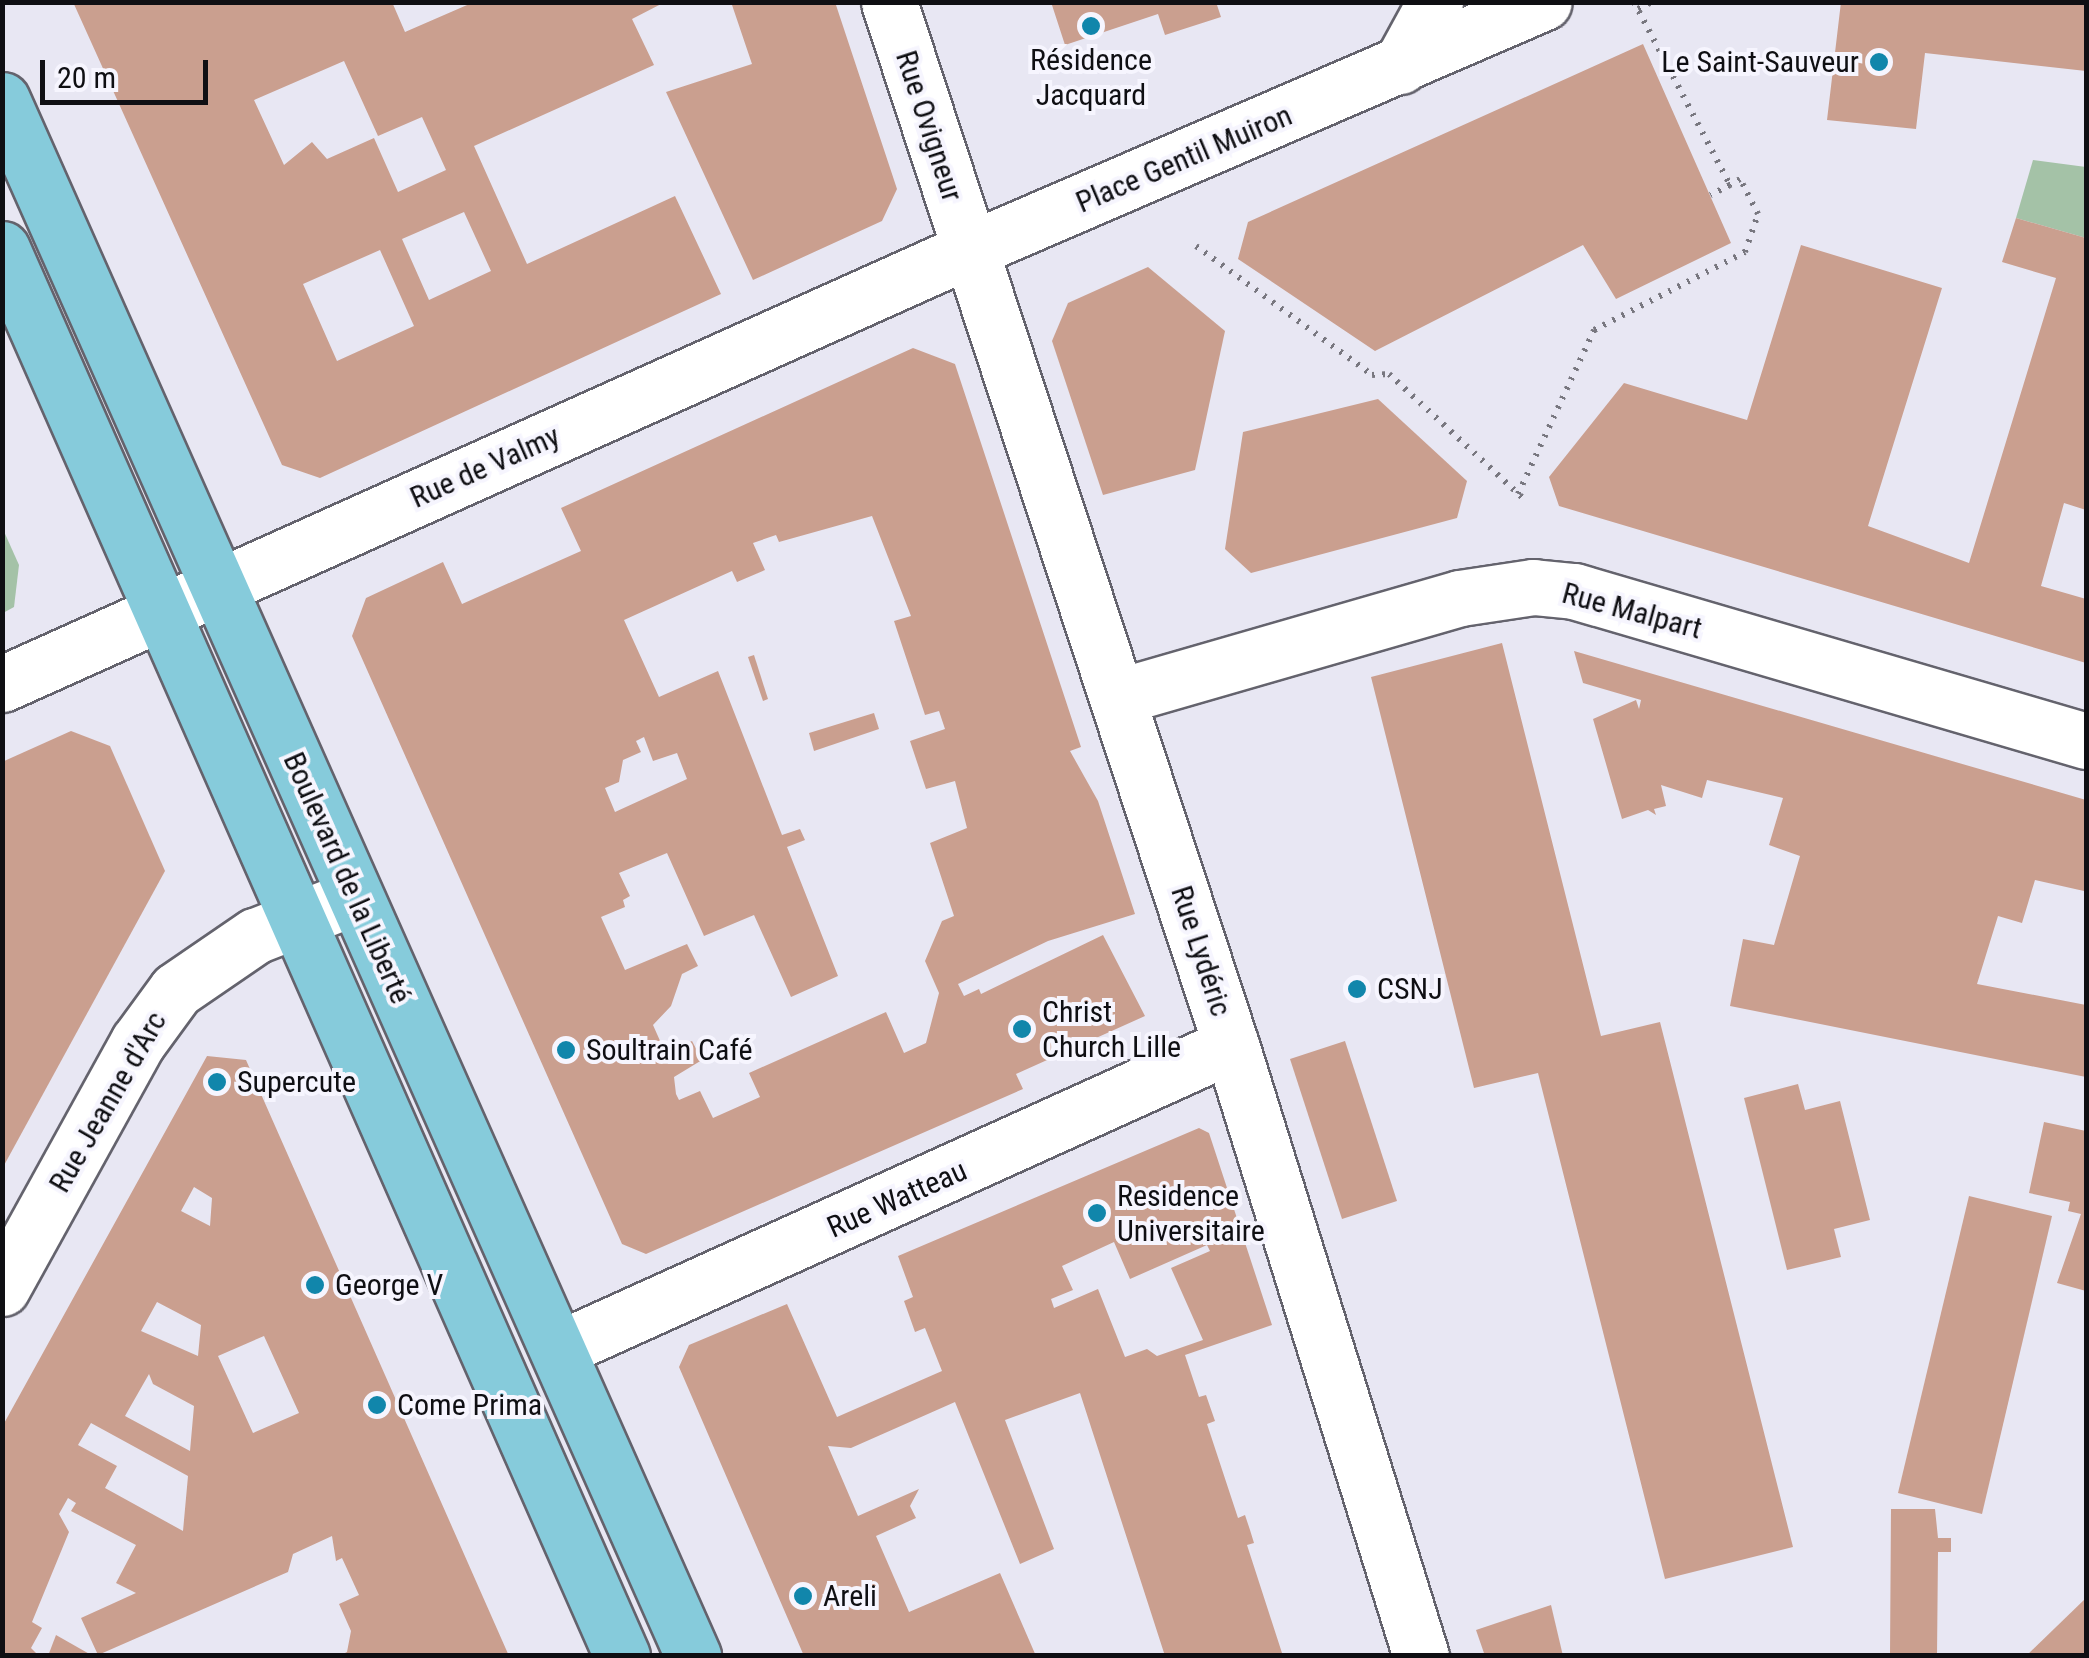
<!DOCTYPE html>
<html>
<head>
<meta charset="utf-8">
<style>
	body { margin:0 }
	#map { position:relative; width:2089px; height:1658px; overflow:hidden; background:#e8e7f3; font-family:"Roboto Condensed",sans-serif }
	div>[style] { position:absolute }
	.green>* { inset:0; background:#a4c2a7 }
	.building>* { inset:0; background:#ca9f8f }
	.path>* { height:6px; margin-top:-3px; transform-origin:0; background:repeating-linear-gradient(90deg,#78777f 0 2.5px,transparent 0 10.5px) }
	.roads { filter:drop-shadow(2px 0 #64636d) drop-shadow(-2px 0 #64636d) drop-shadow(0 2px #64636d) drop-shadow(0 -2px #64636d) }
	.minor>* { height:55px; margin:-27.5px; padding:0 27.5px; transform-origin:27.5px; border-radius:27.5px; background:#fff }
	.major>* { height:55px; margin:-27.5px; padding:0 27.5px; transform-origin:27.5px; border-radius:27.5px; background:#86cbdb }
	.dots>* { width:28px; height:28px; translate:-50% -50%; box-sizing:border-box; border:5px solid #f6f5fe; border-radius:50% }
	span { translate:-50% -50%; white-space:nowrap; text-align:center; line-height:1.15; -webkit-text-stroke:8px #f6f5fe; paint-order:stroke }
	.poi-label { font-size:30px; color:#0f0f13 }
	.right { translate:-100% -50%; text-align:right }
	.left { translate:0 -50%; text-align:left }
	.street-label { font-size:30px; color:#0f0f13 }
	.frame { position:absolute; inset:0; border:5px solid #0f0f13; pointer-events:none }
	.scale { position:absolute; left:40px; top:60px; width:168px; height:45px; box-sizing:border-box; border:5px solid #0f0f13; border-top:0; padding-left:12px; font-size:30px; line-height:35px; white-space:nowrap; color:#0f0f13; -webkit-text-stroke:8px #f6f5fe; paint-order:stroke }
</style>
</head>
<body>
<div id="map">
	<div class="green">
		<i style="clip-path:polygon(2033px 160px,2086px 167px,2086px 238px,2016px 218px)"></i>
		<i style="clip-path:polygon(2px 527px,19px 565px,14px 607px,3px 613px)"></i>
	</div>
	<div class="building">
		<i style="clip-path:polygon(evenodd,73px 2px,392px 2px,405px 32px,474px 2px,665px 2px,632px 19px,654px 65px,474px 146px,527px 264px,675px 196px,721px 294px,320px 478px,282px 465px,73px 2px,344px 61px,378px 136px,422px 117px,446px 170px,398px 192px,374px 138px,327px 159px,312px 142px,284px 165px,254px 100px,344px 61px,73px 2px,464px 212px,491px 271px,429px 300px,402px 239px,464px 212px,73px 2px,380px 250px,414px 326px,337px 361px,303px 284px,380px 250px)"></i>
		<i style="clip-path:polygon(731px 2px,835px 2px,897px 189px,882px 221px,753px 280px,666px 92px,752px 64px)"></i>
		<i style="clip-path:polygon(1051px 2px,1216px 2px,1221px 17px,1165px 35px,1158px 14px,1065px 45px)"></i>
		<i style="clip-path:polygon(1841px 2px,2086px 2px,2086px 71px,1925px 53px,1916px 129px,1827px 120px)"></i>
		<i style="clip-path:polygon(1643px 44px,1731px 243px,1616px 299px,1583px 245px,1375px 351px,1238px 259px,1248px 222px)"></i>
		<i style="clip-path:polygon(2016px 218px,2086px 238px,2086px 510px,2064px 503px,2041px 586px,2086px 599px,2086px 663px,1559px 506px,1549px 477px,1624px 383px,1747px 420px,1801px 245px,1942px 288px,1868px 526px,1969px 563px,2056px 278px,2002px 262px)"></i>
		<i style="clip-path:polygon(1148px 267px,1225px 331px,1195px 470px,1103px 495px,1052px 341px,1068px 303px)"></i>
		<i style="clip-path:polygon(evenodd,913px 348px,955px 364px,1081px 747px,1070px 751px,1098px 801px,1135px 914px,1048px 941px,958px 984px,964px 996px,979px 989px,981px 994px,1103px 935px,1145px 1016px,1016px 1074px,1023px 1089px,646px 1254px,622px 1244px,352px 636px,366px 598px,443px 562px,462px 604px,581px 551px,561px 508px,913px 348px,872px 516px,911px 616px,894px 621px,925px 715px,939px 711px,945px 729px,910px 741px,926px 789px,955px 781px,967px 828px,930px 843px,954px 916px,942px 921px,925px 961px,939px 993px,926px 1043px,904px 1053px,886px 1012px,749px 1073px,760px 1097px,713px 1118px,700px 1091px,679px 1100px,676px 1094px,674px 1077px,702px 1060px,692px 1041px,665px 1052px,653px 1025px,671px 1006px,682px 974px,698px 966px,687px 944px,625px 970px,601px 917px,625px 907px,623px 900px,630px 896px,619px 873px,667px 853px,704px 936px,754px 915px,791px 997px,838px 976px,787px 847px,805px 840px,800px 829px,782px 835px,718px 671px,659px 697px,624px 620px,732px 571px,737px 582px,765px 570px,753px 543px,776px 535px,779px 542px,872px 516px,913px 348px,644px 737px,653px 761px,677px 753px,687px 779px,615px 812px,605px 788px,619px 782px,623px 760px,641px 752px,636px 741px,644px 737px)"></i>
		<i style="clip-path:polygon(1378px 399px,1467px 481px,1457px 518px,1251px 573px,1225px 549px,1243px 432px)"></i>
		<i style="clip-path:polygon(1502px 643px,1601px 1036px,1660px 1022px,1793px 1547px,1665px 1579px,1538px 1073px,1474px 1088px,1371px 677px)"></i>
		<i style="clip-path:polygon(1574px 651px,2086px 800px,2084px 891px,2035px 880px,2022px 923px,1998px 916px,1977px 984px,2086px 1005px,2086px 1077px,1730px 1006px,1743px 939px,1774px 945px,1800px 856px,1769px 845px,1783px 798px,1707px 780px,1702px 798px,1661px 785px,1666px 806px,1654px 809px,1656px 815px,1648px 810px,1622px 819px,1593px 719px,1636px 700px,1639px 709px,1641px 700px,1583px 683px)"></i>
		<i style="clip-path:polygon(754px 655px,768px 699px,763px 701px,748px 657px)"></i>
		<i style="clip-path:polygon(874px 713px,879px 729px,814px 751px,809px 733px)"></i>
		<i style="clip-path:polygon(71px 731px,110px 746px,165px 871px,2px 1169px,2px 762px)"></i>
		<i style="clip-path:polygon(1345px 1041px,1397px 1201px,1342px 1219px,1290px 1059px)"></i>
		<i style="clip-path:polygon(evenodd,207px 1056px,246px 1060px,509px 1656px,339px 1656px,347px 1652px,351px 1631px,339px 1604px,359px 1595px,342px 1558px,336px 1561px,332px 1536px,293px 1554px,288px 1572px,98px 1655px,81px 1618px,136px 1593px,116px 1583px,136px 1545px,71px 1511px,76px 1503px,68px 1498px,59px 1514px,69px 1532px,32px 1622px,42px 1628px,31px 1648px,39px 1656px,2px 1656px,2px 1427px,207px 1056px,194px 1187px,212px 1198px,210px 1226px,181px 1211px,194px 1187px,207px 1056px,157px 1302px,201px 1325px,198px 1356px,141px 1331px,157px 1302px,207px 1056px,264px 1336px,299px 1413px,253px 1433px,218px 1356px,264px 1336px,207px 1056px,149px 1374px,153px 1384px,194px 1406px,190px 1451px,125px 1416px,149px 1374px,207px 1056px,91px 1423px,188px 1476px,183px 1531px,105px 1488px,117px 1466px,78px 1445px,91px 1423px)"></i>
		<i style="clip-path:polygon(1798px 1084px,1805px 1110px,1840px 1101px,1870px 1220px,1834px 1229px,1841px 1257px,1787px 1270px,1744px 1098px)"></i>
		<i style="clip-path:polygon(2044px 1122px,2086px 1131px,2086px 1291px,2057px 1283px,2081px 1214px,2068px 1211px,2070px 1202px,2029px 1193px)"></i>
		<i style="clip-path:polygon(evenodd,1199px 1128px,1209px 1133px,1272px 1325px,1185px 1355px,1199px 1397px,1206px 1395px,1215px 1421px,1207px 1424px,1238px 1518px,1245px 1515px,1250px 1530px,1254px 1543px,1247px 1545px,1282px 1653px,1290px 1656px,1165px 1656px,1080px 1393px,1005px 1420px,1054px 1549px,1020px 1564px,955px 1402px,851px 1448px,828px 1446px,858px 1516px,919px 1489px,910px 1506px,916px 1518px,876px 1536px,909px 1612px,1000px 1573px,1036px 1656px,804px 1656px,679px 1367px,689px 1345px,787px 1304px,837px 1417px,942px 1371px,925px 1328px,915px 1332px,904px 1301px,913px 1297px,898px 1256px,1199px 1128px,1114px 1242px,1130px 1279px,1207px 1245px,1210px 1251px,1171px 1268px,1203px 1340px,1157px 1356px,1147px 1349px,1125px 1357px,1098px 1289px,1054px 1308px,1051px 1299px,1073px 1290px,1062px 1266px,1114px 1242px)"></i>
		<i style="clip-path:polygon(1969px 1196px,2052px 1216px,1982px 1514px,1898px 1493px)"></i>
		<i style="clip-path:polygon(1891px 1509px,1935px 1509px,1938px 1538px,1951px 1538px,1951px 1552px,1938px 1552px,1937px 1656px,1890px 1656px)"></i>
		<i style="clip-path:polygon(2086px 1598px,2086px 1656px,2026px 1656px)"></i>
		<i style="clip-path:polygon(1551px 1605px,1563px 1656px,1485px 1656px,1476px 1630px)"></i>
		<i style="clip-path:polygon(56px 1635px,93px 1656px,48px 1656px)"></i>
	</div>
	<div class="path">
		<i style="left:1634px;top:2px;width:207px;rotate:62.3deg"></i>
		<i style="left:1730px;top:185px;width:22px;rotate:153deg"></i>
		<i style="left:1638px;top:9px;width:16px;rotate:-27deg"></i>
		<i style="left:1196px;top:246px;width:218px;rotate:36.2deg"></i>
		<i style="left:1372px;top:375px;width:17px;rotate:-3deg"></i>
		<i style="left:1389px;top:374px;width:185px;rotate:42.8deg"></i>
		<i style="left:1518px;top:494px;width:181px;rotate:-65.1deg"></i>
		<i style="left:1594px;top:330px;width:170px;rotate:-27.3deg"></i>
		<i style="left:1745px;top:252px;width:40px;rotate:-71.1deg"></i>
		<i style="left:1758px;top:214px;width:39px;rotate:-117deg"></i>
		<i style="left:1740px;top:179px;width:12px;rotate:149deg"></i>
	</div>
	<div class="roads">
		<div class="minor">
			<i style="left:889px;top:2px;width:1098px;rotate:71.85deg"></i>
			<i style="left:1231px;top:1045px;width:640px;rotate:72.73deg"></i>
			<i style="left:1400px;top:66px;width:73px;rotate:-61.3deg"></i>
			<i style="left:2px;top:684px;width:1058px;rotate:-24.17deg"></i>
			<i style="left:967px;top:251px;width:628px;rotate:-23.34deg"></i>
			<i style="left:1117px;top:697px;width:357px;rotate:-16.1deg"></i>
			<i style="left:1460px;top:598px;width:74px;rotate:-8.6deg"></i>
			<i style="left:1533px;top:587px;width:41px;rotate:5.6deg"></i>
			<i style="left:1574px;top:591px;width:534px;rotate:16.33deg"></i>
			<i style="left:2px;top:1288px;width:281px;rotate:-61.1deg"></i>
			<i style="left:138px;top:1042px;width:64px;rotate:-53.8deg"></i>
			<i style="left:176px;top:990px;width:96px;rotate:-34.4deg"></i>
			<i style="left:255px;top:936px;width:107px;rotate:-21.3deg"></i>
			<i style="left:561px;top:1348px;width:735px;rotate:-24.33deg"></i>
		</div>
		<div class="major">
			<i style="left:2px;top:100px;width:1703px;rotate:66.05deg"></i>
			<i style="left:2px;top:249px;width:1538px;rotate:66.22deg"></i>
		</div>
	</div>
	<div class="dots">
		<i style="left:1091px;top:26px;background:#1186ab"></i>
		<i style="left:1879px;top:62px;background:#1186ab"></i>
		<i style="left:1357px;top:989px;background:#1186ab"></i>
		<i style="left:1022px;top:1029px;background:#1186ab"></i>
		<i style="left:566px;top:1050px;background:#1186ab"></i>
		<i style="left:217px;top:1082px;background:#1186ab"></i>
		<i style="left:1097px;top:1213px;background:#1186ab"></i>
		<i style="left:315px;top:1285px;background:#1186ab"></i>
		<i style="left:377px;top:1405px;background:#1186ab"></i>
		<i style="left:803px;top:1596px;background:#1186ab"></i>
	</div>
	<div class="poi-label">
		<span style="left:1091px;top:77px">Résidence<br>Jacquard</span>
		<span class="right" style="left:1859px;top:62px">Le Saint-Sauveur</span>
		<span class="left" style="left:1377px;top:989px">CSNJ</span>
		<span class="left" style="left:1042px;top:1029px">Christ<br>Church Lille</span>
		<span class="left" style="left:586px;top:1050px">Soultrain Café</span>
		<span class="left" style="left:237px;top:1082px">Supercute</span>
		<span class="left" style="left:1117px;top:1213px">Residence<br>Universitaire</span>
		<span class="left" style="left:335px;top:1285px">George V</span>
		<span class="left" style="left:397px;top:1405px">Come Prima</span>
		<span class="left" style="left:823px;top:1596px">Areli</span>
	</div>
	<div class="street-label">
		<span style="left:929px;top:126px;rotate:72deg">Rue Ovigneur</span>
		<span style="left:1184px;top:159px;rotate:-23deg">Place Gentil Muiron</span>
		<span style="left:485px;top:467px;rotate:-24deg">Rue de Valmy</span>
		<span style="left:1632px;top:611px;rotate:15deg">Rue Malpart</span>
		<span style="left:347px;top:878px;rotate:66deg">Boulevard de la Liberté</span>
		<span style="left:1201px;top:951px;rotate:72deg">Rue Lydéric</span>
		<span style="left:108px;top:1102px;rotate:-60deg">Rue Jeanne d'Arc</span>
		<span style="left:897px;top:1199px;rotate:-24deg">Rue Watteau</span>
	</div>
	<div class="frame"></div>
	<div class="scale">20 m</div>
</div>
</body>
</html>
